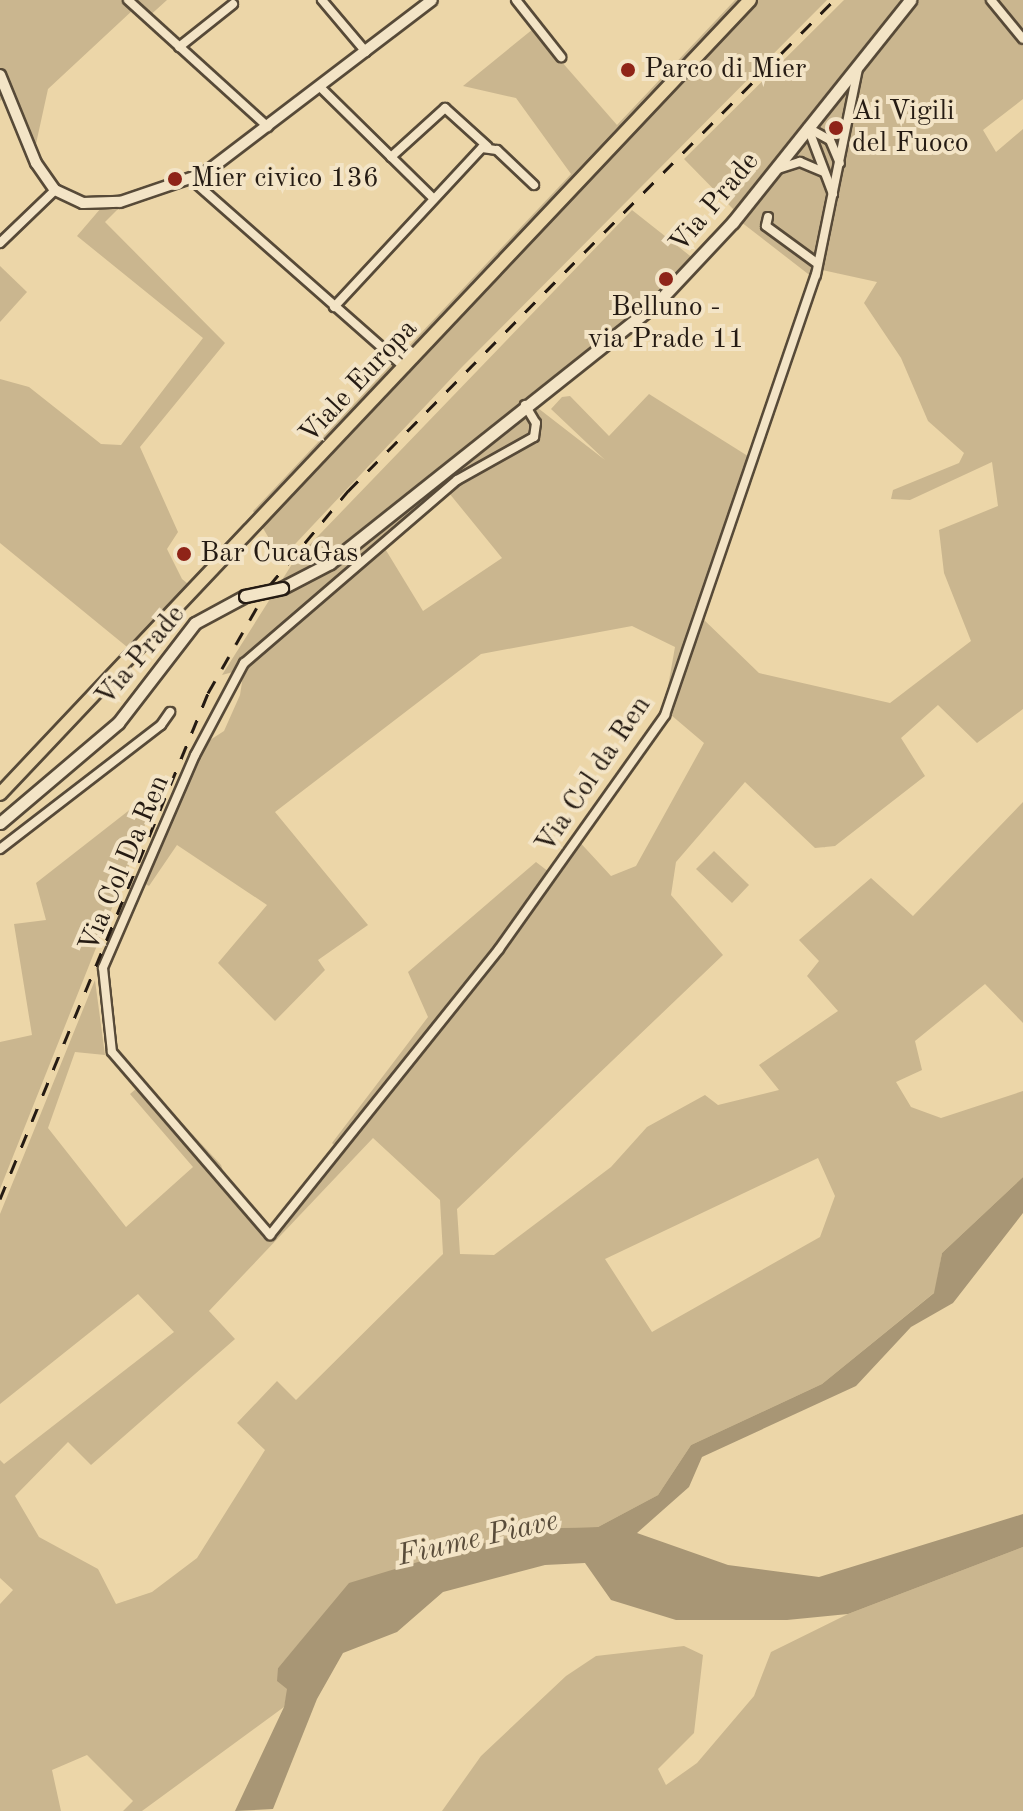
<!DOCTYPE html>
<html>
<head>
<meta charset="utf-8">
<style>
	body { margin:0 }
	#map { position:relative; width:1023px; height:1811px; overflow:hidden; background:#ecd6a8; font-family:"Old Standard TT",serif }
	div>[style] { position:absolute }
	.green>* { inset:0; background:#cab68f }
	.water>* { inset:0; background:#a89675 }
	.roads { filter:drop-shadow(2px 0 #574a38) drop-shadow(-2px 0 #574a38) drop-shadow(0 2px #574a38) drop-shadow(0 -2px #574a38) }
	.minor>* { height:8px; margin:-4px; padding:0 4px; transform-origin:4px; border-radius:4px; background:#f3e4c6 }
	.tertiary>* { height:10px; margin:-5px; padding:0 5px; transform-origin:5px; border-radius:5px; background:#f3e4c6 }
	.secondary>* { height:11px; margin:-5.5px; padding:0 5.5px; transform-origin:5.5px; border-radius:5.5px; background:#f3e4c6 }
	.primary>* { height:12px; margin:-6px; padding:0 6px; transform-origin:6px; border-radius:6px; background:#ecd6a8 }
	.rail>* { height:3px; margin-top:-1.5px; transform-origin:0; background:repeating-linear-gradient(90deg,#251b13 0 14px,transparent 0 28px) }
	.bridges { filter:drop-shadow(2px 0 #251b13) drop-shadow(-2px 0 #251b13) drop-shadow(0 2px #251b13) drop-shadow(0 -2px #251b13) }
	.secondary-bridge>* { height:11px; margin:-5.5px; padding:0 5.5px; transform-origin:5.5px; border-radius:5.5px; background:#f3e4c6 }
	.dots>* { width:22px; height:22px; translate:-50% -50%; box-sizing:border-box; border:4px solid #f3e4c6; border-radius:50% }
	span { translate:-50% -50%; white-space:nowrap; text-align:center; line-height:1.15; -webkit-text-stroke:8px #f3e4c6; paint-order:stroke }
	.poi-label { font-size:28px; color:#251b13 }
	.left { translate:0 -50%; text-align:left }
	.street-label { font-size:28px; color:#251b13 }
	.water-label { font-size:30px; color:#594c3a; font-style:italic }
</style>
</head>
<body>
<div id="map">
	<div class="green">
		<i style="clip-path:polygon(0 0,167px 0,146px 19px,134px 9px,48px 89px,34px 153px,13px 91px,0 101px)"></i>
		<i style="clip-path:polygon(735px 0,827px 0,462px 367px,281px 559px,253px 511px,571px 174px,516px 98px,463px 86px,533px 29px,617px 125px)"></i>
		<i style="clip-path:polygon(evenodd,844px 0,1023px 0,1023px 99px,983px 130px,996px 152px,1023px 129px,1023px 709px,977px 743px,938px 705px,901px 738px,925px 776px,835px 846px,815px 848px,745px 782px,676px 862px,671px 895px,723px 955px,457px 1209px,460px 1254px,494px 1255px,611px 1167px,647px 1127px,705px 1095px,718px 1105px,779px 1090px,759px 1065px,838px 1011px,807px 976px,819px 961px,799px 940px,871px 878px,913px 916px,1023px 802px,1023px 1023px,985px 984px,915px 1041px,922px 1070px,896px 1082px,911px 1107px,941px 1118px,1023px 1091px,1023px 1177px,942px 1253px,935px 1292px,822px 1384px,691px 1445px,658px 1495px,598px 1527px,558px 1528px,297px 1646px,278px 1668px,288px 1689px,284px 1707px,142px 1811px,123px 1811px,133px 1801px,87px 1755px,52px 1770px,61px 1811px,0 1811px,0 1604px,13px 1590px,0 1578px,0 1460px,4px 1464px,174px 1332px,138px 1294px,0 1404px,0 1214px,95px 980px,105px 1055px,75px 1052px,48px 1128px,126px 1227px,193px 1167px,130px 1094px,144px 1082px,221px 1165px,234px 1201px,267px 1235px,340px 1151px,332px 1143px,428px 1017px,408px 972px,536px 862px,549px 872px,575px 837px,611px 876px,636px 866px,704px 743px,664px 709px,675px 647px,632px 626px,481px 654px,275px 812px,368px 925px,318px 960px,325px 970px,275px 1021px,218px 963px,267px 905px,177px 845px,149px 886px,136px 879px,190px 753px,224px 731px,240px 695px,244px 669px,222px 675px,294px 561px,632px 210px,694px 259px,642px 308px,525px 398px,605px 460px,551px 409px,562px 397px,570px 396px,609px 436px,649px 394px,751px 458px,702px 618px,759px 673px,890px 703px,971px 641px,944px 573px,939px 530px,998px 506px,992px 462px,910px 500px,891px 499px,893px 490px,959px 463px,964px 453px,928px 421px,901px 358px,864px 303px,877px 282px,813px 268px,812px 277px,732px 215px,734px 210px,684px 159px,844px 0,449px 493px,502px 558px,423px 611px,384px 547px,449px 493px,844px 0,373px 1138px,440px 1200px,443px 1254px,296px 1400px,277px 1381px,237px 1423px,265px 1450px,197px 1558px,152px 1592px,116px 1604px,98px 1569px,39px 1537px,15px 1496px,68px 1442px,91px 1465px,235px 1339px,209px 1311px,373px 1138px,844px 0,818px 1158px,835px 1196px,820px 1237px,652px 1332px,605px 1259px,818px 1158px)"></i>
		<i style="clip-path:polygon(132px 195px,105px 222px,225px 343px,140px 447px,178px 532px,167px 549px,182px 579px,193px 588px,132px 651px,0 543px,0 379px,29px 387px,101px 444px,121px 445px,203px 338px,77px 236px,101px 208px)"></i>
		<i style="clip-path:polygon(0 266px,27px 292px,0 322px)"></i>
		<i style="clip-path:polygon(132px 808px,147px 820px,0 1189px,0 1042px,32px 1035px,14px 924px,46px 920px,36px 883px)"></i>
		<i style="clip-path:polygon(714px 851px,749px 885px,732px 903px,696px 869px)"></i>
		<i style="clip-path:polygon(1023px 1547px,1023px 1811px,442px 1811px,481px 1756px,566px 1676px,596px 1656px,684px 1646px,703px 1655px,694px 1733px,658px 1769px,666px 1785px,697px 1763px,754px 1696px,771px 1652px,848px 1614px)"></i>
	</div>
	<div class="water">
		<i style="clip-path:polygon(1023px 1177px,1023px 1213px,953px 1303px,911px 1327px,856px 1386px,702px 1457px,689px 1487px,637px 1533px,728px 1565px,819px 1577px,1023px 1514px,1023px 1547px,848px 1614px,787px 1620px,676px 1620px,611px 1600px,585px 1563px,545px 1565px,443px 1592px,397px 1632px,343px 1653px,317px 1699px,273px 1809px,235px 1811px,284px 1707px,287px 1689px,277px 1681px,278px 1668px,349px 1583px,474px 1545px,558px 1528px,598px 1527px,658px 1495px,691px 1445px,822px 1384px,934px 1293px,942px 1253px)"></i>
	</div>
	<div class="roads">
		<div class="minor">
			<i style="left:128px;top:0;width:189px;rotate:42.2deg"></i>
			<i style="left:322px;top:0;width:68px;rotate:49.8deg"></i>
			<i style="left:516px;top:0;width:73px;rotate:51.7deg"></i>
			<i style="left:991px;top:0;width:50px;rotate:50.6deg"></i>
			<i style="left:179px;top:47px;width:69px;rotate:-38.5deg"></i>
			<i style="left:320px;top:87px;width:158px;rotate:44.5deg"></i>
			<i style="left:391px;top:157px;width:73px;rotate:-42.2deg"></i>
			<i style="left:445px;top:108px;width:57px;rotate:42.1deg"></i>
			<i style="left:778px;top:169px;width:23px;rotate:-18deg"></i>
			<i style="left:800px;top:162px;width:26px;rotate:23deg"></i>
			<i style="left:192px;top:180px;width:284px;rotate:41.4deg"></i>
			<i style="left:833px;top:194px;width:71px;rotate:-110.7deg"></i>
			<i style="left:808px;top:128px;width:25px;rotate:29deg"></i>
			<i style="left:830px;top:140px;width:25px;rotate:67deg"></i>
			<i style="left:768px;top:217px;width:9px;rotate:103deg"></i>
			<i style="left:766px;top:226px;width:64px;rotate:36.2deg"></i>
			<i style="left:0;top:243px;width:76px;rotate:-43.9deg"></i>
			<i style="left:334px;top:307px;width:217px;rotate:-47.1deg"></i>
			<i style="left:482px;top:148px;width:15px;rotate:8deg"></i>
			<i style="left:497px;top:150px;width:51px;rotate:43.4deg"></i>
			<i style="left:525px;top:405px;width:21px;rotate:59deg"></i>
			<i style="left:536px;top:423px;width:14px;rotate:98deg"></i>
			<i style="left:534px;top:437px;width:88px;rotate:150.8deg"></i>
			<i style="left:457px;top:480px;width:281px;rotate:139.3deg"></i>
			<i style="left:244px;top:663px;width:104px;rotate:118deg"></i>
			<i style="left:195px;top:755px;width:232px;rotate:113.4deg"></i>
			<i style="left:103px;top:968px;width:84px;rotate:83.9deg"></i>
			<i style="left:112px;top:1052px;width:242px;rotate:49.2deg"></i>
			<i style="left:270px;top:1235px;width:366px;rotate:-51.3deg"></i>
			<i style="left:499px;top:949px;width:287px;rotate:-54.6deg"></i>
			<i style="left:665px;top:715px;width:465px;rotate:-71.1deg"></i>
			<i style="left:816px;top:275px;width:210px;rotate:-78.5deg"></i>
			<i style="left:0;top:849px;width:203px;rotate:-37.6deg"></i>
			<i style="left:161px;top:725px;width:16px;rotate:-55deg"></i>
		</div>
		<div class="tertiary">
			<i style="left:0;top:75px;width:95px;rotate:67.8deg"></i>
			<i style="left:36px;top:163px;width:33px;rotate:55deg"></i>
			<i style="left:55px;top:190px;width:31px;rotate:25deg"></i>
			<i style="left:83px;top:203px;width:37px;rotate:-2deg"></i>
			<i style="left:120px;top:202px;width:90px;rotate:-18.8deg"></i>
			<i style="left:205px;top:173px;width:285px;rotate:-37.3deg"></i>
		</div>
		<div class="secondary">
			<i style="left:282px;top:588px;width:54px;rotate:-27.5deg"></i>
			<i style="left:330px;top:563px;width:416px;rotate:-38.5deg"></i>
			<i style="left:656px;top:304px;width:112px;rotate:-46.8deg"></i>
			<i style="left:733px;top:222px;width:284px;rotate:-51.4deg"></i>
			<i style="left:0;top:823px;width:155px;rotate:-40.3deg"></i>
			<i style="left:118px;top:723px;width:126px;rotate:-52.4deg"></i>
			<i style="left:195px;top:623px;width:57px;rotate:-28.4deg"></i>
		</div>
		<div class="primary">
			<i style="left:0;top:794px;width:1092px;rotate:-46.63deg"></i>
		</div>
	</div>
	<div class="rail">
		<i style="left:0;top:1199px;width:547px;rotate:-67.65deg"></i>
		<i style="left:208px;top:693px;width:123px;rotate:-60.3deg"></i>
		<i style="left:269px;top:586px;width:124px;rotate:-50.3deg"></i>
		<i style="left:348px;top:491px;width:691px;rotate:-45.29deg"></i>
	</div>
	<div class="bridges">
		<div class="secondary-bridge">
			<i style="left:245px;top:596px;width:38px;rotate:-12deg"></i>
		</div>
	</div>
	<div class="dots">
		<i style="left:628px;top:70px;background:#8f2418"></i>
		<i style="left:836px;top:128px;background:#8f2418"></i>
		<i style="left:175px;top:179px;background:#8f2418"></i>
		<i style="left:666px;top:279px;background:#8f2418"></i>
		<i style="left:184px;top:554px;background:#8f2418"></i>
	</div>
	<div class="poi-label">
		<span class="left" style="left:644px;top:70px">Parco di Mier</span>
		<span class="left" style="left:852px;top:128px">Ai Vigili<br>del Fuoco</span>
		<span class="left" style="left:191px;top:179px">Mier civico 136</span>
		<span style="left:666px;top:324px">Belluno -<br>via Prade 11</span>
		<span class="left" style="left:200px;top:554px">Bar CucaGas</span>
	</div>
	<div class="street-label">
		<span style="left:715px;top:203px;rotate:-50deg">Via Prade</span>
		<span style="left:359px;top:382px;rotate:-47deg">Viale Europa</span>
		<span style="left:141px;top:656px;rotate:-50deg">Via Prade</span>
		<span style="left:594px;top:775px;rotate:-56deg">Via Col da Ren</span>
		<span style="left:125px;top:864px;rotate:-67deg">Via Col Da Ren</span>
	</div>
	<div class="water-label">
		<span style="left:478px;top:1539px;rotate:-13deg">Fiume Piave</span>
	</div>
</div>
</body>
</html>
